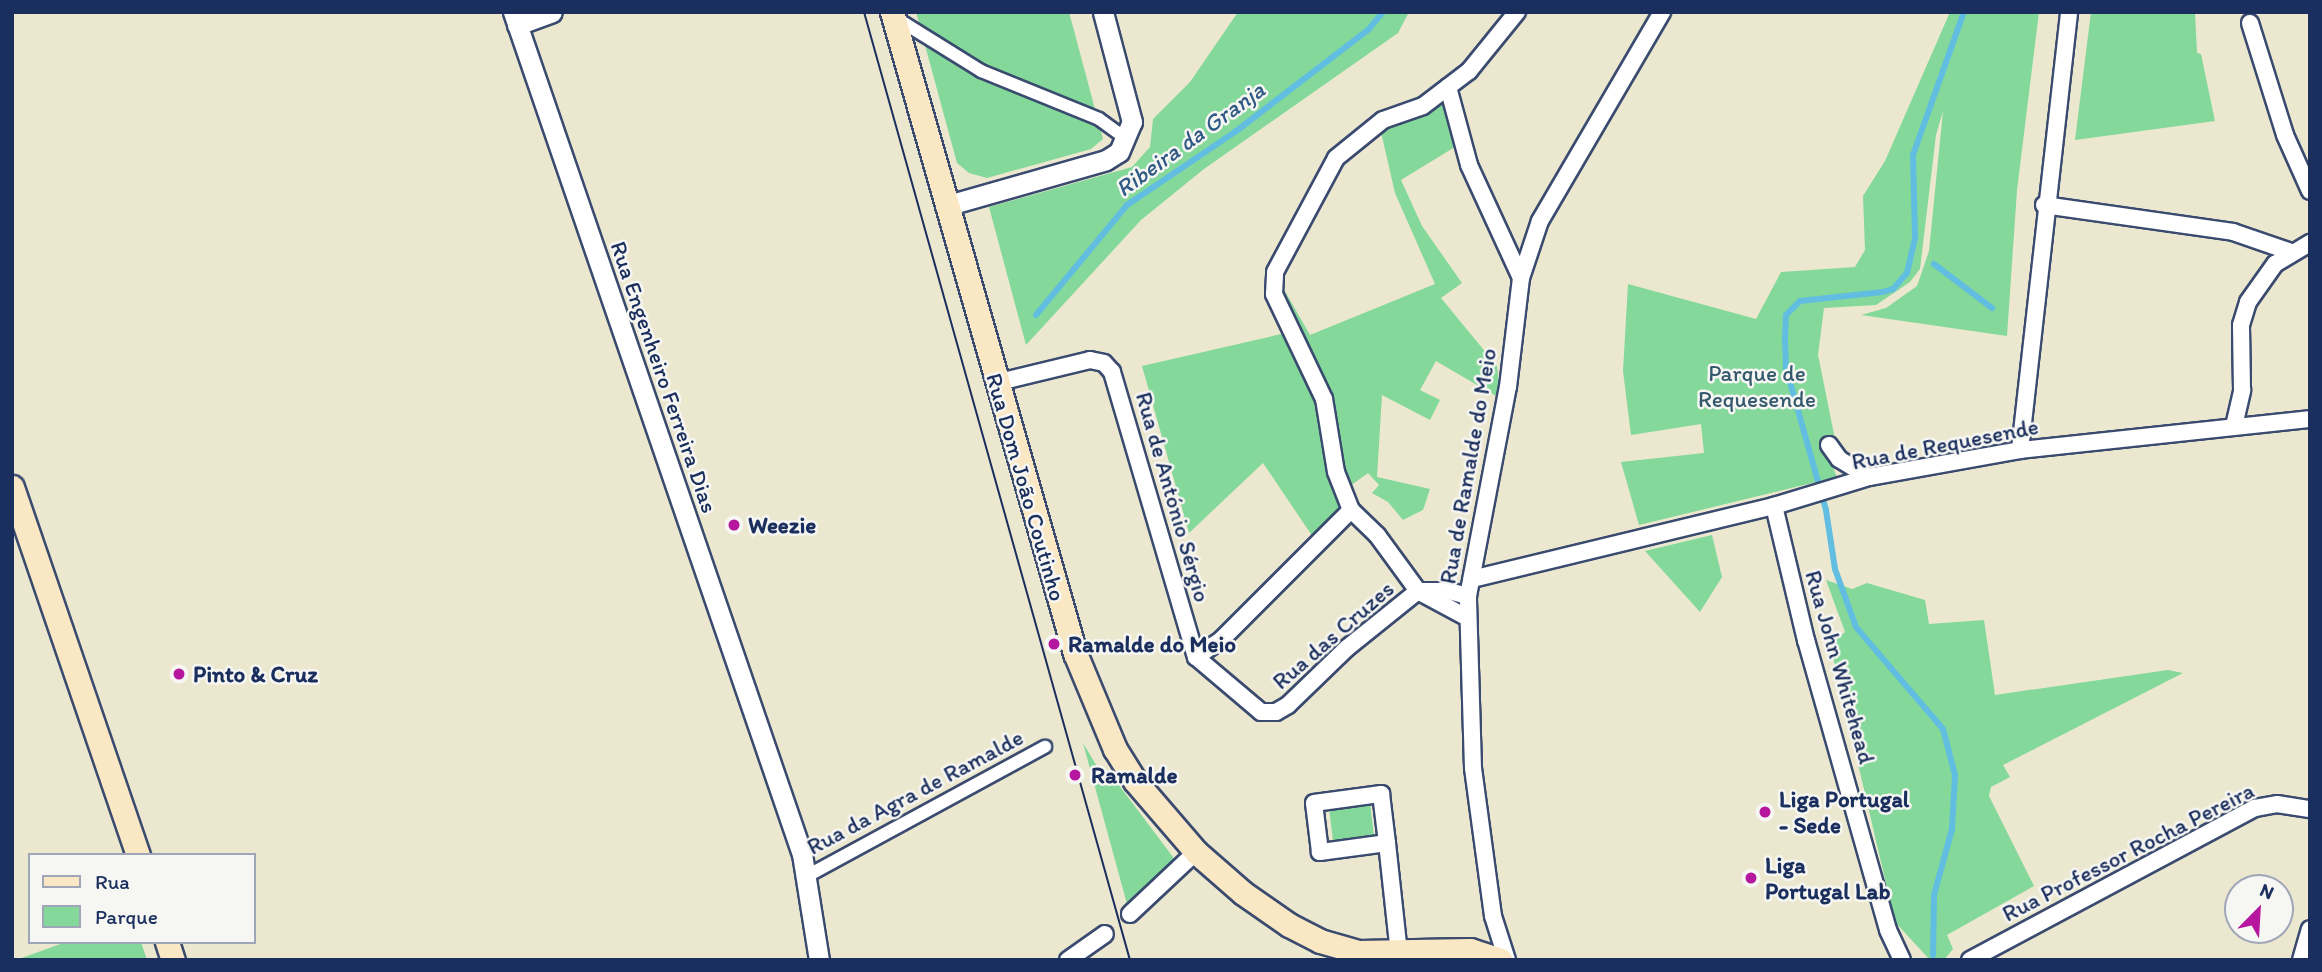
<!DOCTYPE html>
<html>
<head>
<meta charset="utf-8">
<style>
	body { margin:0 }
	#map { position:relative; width:2322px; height:972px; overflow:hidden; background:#ece8d0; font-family:Itim,sans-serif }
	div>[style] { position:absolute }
	.green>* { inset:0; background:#83d89a }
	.stream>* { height:6px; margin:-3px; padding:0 3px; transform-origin:3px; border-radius:3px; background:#62bee0 }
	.roads { filter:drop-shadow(2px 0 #3a4b6f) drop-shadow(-2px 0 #3a4b6f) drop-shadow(0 2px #3a4b6f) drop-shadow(0 -2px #3a4b6f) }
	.pedestrian>* { height:12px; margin:-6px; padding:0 6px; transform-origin:6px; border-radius:6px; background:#fff }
	.minor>* { height:16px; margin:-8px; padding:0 8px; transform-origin:8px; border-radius:8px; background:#fff }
	.tertiary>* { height:19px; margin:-9.5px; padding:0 9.5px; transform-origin:9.5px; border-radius:9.5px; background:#fff }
	.secondary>* { height:23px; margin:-11.5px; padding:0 11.5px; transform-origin:11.5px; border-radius:11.5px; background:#fae7c3 }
	.tram>* { height:2px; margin:-1px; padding:0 1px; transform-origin:1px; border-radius:1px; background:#1b2f5e }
	.dots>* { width:19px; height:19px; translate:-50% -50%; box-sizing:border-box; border:4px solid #f6f6f2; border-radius:50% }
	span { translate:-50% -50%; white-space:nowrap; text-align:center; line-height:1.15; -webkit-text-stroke:5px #f6f6f2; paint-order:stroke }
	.park-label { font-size:23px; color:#35596d }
	.street-label { font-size:23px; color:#1b2f5e }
	.poi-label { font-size:23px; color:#1b2f5e; font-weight:700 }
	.left { translate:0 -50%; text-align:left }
	.water-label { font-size:24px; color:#305a85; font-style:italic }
	.frame { position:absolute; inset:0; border:14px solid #1b2f5e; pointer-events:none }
	.legend { position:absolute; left:28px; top:853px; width:228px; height:91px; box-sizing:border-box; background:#f6f6f2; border:2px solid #9ea6b7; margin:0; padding:9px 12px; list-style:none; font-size:21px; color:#1b2f5e }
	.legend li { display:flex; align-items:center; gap:14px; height:35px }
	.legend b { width:35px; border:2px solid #9ea6b7 }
	.north { position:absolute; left:2224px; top:874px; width:70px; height:70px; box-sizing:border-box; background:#f6f6f2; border:2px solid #9ea6b7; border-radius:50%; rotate:24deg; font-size:19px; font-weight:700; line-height:28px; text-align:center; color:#1b2f5e }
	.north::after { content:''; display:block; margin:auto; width:24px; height:32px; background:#b5179e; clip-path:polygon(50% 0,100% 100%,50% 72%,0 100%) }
</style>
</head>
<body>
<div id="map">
	<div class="green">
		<i style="clip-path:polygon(916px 12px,1069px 12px,1103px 139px,1091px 149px,987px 178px,969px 173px,957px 163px)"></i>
		<i style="clip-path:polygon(1238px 12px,1409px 12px,1398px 33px,1204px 169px,1141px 220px,1026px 345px,989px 207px,1132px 167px,1150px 147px,1153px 119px,1190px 82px)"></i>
		<i style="clip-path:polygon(1950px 12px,2039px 12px,2017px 190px,2007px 336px,1861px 315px,1886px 308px,1917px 286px,1929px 251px,1943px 111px,1936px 135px,1920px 269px,1910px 282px,1876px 305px,1824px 308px,1818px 355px,1834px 434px,1826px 451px,1837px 477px,1639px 525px,1621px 462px,1704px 453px,1701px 424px,1631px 435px,1623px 371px,1628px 284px,1756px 319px,1781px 272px,1855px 267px,1865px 250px,1863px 196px,1885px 161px)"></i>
		<i style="clip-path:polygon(2091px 12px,2195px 12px,2197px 53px,2201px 54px,2215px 121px,2075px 140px)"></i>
		<i style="clip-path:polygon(evenodd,1448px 87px,1463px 142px,1401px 180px,1422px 226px,1462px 283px,1441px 298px,1497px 366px,1501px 399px,1436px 361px,1420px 390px,1440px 400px,1430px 420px,1382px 395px,1377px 477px,1430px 489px,1423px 510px,1403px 520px,1388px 502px,1372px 493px,1379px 485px,1368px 473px,1343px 491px,1351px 510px,1317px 543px,1263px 463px,1189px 533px,1142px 366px,1290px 332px,1322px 399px,1330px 436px,1324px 399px,1274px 294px,1275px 272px,1336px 158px,1383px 120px,1423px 106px,1448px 87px,1381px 132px,1395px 193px,1435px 284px,1310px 335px,1282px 286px,1282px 270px,1343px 160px,1381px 132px)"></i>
		<i style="clip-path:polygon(1712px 535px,1722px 577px,1700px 612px,1645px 551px)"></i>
		<i style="clip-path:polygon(1826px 580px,1852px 589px,1867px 583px,1925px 600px,1929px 624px,1984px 620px,1995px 695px,2168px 670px,2183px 673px,2003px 765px,2010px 777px,1991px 787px,1989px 796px,2034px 886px,1947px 935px,1953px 949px,1944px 960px,1930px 960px,1895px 922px,1830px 644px,1845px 632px)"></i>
		<i style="clip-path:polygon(1083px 743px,1105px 780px,1112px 776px,1176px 861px,1127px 904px)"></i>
		<i style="clip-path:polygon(1370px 802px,1374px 837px,1333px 841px,1329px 807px)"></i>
		<i style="clip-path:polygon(66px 942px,141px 942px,147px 960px,16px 960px)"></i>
	</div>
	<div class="stream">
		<i style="left:1934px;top:264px;width:73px;rotate:37.2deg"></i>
		<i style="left:1036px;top:315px;width:143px;rotate:-50.4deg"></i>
		<i style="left:1127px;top:205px;width:130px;rotate:-34.1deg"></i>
		<i style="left:1235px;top:132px;width:168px;rotate:-37.5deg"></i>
		<i style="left:1368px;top:30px;width:23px;rotate:-50deg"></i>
		<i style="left:1933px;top:955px;width:60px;rotate:-89deg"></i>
		<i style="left:1934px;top:895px;width:68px;rotate:-74.7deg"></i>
		<i style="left:1952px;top:829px;width:54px;rotate:-86.8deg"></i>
		<i style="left:1955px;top:775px;width:48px;rotate:-104.6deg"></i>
		<i style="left:1943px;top:729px;width:134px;rotate:-130.5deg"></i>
		<i style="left:1856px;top:627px;width:62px;rotate:-109.9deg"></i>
		<i style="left:1835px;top:569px;width:60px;rotate:-98.7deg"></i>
		<i style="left:1826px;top:510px;width:148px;rotate:-105.7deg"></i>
		<i style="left:1786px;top:368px;width:28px;rotate:-92deg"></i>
		<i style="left:1785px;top:340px;width:25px;rotate:-88deg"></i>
		<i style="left:1786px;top:315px;width:20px;rotate:-45deg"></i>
		<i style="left:1800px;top:301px;width:83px;rotate:-6.2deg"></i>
		<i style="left:1883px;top:292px;width:10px;rotate:-17deg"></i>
		<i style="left:1893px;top:289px;width:21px;rotate:-49deg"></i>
		<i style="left:1907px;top:273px;width:37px;rotate:-77deg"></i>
		<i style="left:1915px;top:237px;width:82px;rotate:-91.4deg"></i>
		<i style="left:1913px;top:155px;width:152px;rotate:-70.4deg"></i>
	</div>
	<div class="roads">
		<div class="pedestrian">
			<i style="left:896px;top:18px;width:100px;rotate:31.9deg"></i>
			<i style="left:981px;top:71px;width:127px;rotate:22.1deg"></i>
			<i style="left:1099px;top:119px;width:34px;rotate:36deg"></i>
			<i style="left:807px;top:876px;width:271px;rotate:-28.5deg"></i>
		</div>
		<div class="minor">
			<i style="left:2250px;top:23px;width:117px;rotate:72.6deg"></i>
			<i style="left:2285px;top:135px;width:61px;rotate:65.9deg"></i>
			<i style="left:1448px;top:87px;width:81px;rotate:74.9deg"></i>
			<i style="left:1469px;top:165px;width:124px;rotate:65.3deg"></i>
			<i style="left:2044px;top:205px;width:191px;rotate:8.1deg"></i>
			<i style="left:2233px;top:232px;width:61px;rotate:19deg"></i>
			<i style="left:995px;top:383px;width:98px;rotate:-13.6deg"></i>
			<i style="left:1090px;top:360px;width:14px;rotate:12deg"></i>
			<i style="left:1104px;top:363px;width:12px;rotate:48deg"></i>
			<i style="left:1112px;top:372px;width:297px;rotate:73.6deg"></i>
			<i style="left:1196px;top:657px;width:85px;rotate:40.2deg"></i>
			<i style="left:1261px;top:712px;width:15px"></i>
			<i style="left:1276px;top:712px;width:14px;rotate:-30deg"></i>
			<i style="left:1288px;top:705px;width:82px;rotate:-44deg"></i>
			<i style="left:1347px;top:648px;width:91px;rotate:-38.8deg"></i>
			<i style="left:1418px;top:591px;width:31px"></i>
			<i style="left:1449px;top:591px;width:20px;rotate:15deg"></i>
			<i style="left:2234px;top:426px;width:37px;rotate:-77deg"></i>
			<i style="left:2242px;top:390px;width:65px;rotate:-90.9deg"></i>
			<i style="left:2241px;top:325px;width:24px;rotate:-73deg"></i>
			<i style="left:2248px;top:302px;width:47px;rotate:-54.6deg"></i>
			<i style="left:2275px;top:264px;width:41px;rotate:-31deg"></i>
			<i style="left:1829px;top:445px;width:17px;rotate:54deg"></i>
			<i style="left:1839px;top:459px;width:35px;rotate:31deg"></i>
			<i style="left:2020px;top:450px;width:441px;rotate:-83.6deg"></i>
			<i style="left:1774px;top:506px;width:138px;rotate:76.6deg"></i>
			<i style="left:1806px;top:640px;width:301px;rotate:74.2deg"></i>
			<i style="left:1888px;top:930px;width:33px;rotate:65deg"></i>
			<i style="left:1472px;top:579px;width:311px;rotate:-13.6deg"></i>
			<i style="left:1774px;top:506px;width:99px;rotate:-17deg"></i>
			<i style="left:1869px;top:477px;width:153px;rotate:-10.1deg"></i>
			<i style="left:2020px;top:450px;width:292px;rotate:-6.1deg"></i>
			<i style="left:1466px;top:617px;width:55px;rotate:-151.6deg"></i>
			<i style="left:1418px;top:591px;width:69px;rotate:-126.2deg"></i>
			<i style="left:1377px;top:535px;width:36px;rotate:-136deg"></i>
			<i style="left:1351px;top:510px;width:41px;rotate:-111.5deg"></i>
			<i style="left:1336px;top:472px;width:74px;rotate:-99.3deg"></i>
			<i style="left:1324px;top:399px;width:116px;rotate:-115.5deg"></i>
			<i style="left:1274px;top:294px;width:22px;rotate:-87deg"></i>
			<i style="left:1275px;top:272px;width:129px;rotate:-61.8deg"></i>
			<i style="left:1336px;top:158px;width:60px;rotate:-39deg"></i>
			<i style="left:1383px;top:120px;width:42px;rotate:-19.3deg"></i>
			<i style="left:1423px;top:106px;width:58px;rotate:-37.3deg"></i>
			<i style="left:1469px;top:71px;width:76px;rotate:-50.9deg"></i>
			<i style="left:1196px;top:657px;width:30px;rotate:-34deg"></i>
			<i style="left:1221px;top:640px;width:184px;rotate:-45deg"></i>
			<i style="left:1387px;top:843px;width:68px;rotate:172.3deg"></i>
			<i style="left:1320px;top:852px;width:49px;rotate:-97deg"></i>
			<i style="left:1314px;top:803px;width:68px;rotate:-7.7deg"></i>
			<i style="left:1381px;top:794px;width:49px;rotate:83deg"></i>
			<i style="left:1387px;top:843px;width:112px;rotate:83.8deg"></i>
			<i style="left:1130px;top:914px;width:91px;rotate:-43.2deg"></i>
			<i style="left:1068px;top:960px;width:45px;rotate:-35.1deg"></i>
			<i style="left:1507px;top:960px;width:46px;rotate:-107.7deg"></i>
			<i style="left:1493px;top:916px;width:149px;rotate:-97.7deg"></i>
			<i style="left:1473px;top:768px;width:172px;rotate:-91.7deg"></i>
			<i style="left:1468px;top:596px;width:213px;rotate:-79.2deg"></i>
			<i style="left:1508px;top:387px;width:110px;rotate:-83.2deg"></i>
			<i style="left:1521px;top:278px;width:60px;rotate:-71.6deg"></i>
			<i style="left:1540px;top:221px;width:242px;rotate:-59.7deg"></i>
			<i style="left:1970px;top:960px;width:323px;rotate:-28.1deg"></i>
			<i style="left:2255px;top:808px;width:22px;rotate:-10deg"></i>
			<i style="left:2277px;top:804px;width:33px;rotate:9deg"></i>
			<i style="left:2301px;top:960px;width:32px;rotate:-74deg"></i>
		</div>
		<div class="tertiary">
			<i style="left:513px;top:12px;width:890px;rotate:71.06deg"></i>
			<i style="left:802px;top:854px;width:107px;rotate:80.9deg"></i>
			<i style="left:517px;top:25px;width:37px;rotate:-20deg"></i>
			<i style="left:945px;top:206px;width:167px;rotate:-15.9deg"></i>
			<i style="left:1106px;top:160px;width:15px;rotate:-32deg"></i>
			<i style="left:1119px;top:152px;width:33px;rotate:-67deg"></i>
			<i style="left:1132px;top:122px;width:114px;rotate:-104.8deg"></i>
		</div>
		<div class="secondary">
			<i style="left:892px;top:12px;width:667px;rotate:74.07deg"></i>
			<i style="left:1075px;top:653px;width:104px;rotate:67.4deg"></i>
			<i style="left:1115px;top:749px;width:38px;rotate:58deg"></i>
			<i style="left:1135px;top:781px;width:94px;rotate:49.3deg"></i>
			<i style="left:1196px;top:852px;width:62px;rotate:41.1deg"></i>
			<i style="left:1243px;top:893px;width:56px;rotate:34.8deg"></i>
			<i style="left:1289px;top:925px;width:35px;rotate:27deg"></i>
			<i style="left:1320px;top:941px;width:40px;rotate:16deg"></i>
			<i style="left:1358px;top:952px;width:112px;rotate:-1deg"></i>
			<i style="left:1470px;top:950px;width:32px;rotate:18deg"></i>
			<i style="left:12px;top:487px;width:389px;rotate:71.1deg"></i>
			<i style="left:167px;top:942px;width:19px;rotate:72deg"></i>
		</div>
	</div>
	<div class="tram">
		<i style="left:864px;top:12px;width:985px;rotate:74.33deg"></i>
	</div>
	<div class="dots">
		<i style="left:734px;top:525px;background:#b5179e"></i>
		<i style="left:1054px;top:644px;background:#b5179e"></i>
		<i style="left:179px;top:674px;background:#b5179e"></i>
		<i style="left:1075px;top:775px;background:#b5179e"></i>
		<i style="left:1765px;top:812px;background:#b5179e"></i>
		<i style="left:1751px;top:878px;background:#b5179e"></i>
	</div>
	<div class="park-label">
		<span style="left:1757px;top:386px">Parque de<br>Requesende</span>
	</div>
	<div class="street-label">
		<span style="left:664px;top:377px;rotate:71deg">Rua Engenheiro Ferreira Dias</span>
		<span style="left:1945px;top:444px;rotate:-11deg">Rua de Requesende</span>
		<span style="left:1468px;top:466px;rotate:-80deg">Rua de Ramalde do Meio</span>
		<span style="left:1026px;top:487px;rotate:74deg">Rua Dom João Coutinho</span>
		<span style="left:1173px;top:497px;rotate:74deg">Rua de António Sérgio</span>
		<span style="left:1333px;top:635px;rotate:-41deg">Rua das Cruzes</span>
		<span style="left:1840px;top:667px;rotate:74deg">Rua John Whitehead</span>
		<span style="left:915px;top:792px;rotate:-28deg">Rua da Agra de Ramalde</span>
		<span style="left:2128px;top:852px;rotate:-27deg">Rua Professor Rocha Pereira</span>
	</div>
	<div class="poi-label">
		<span class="left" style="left:748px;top:525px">Weezie</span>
		<span class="left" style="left:1068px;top:644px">Ramalde do Meio</span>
		<span class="left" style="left:193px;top:674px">Pinto &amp; Cruz</span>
		<span class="left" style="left:1091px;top:775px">Ramalde</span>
		<span class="left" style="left:1779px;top:812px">Liga Portugal<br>- Sede</span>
		<span class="left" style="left:1765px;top:878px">Liga<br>Portugal Lab</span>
	</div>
	<div class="water-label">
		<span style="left:1190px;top:139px;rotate:-36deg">Ribeira da Granja</span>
	</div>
	<div class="frame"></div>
	<ul class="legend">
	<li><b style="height:9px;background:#fae7c3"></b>Rua</li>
	<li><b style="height:19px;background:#83d89a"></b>Parque</li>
	</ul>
	<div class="north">N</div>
</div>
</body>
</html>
